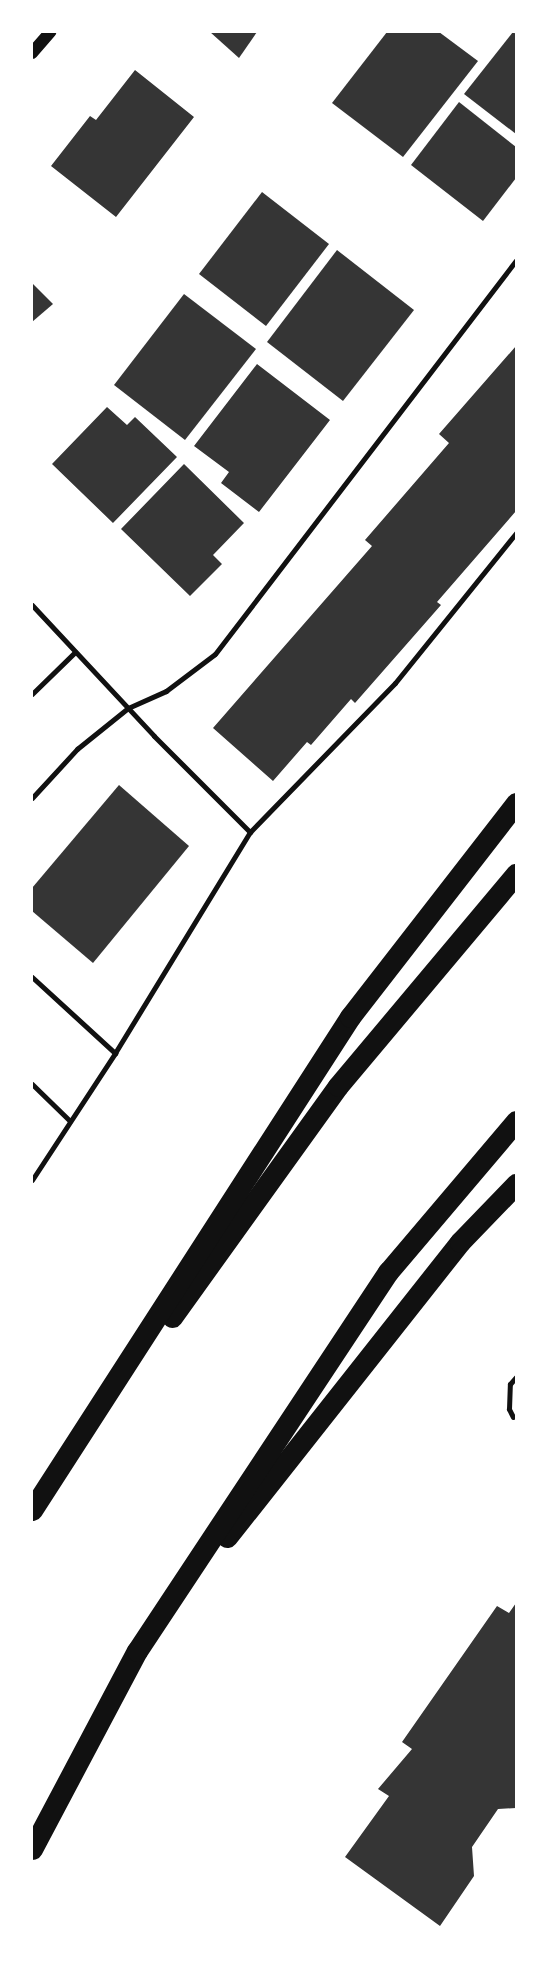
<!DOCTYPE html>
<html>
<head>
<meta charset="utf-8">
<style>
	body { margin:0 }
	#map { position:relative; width:548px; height:1965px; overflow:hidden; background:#fff; font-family:Manrope,sans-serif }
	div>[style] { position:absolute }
	.building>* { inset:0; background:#353535 }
	.service>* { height:5px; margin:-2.5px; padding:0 2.5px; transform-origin:2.5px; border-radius:2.5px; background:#111 }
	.tertiary>* { height:12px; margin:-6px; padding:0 6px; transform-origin:6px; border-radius:6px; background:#111 }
	.motorway>* { height:21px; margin:-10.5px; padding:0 10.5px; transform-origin:10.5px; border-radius:10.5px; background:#111 }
	span { translate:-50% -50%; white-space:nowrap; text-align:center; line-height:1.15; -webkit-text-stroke:6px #fff; paint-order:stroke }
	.frame { position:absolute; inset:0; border:33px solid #fff; pointer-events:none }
</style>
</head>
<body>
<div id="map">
	<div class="building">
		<i style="clip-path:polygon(210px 32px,257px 32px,239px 58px)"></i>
		<i style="clip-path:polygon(387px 32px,439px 32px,478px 61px,403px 157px,332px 103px)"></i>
		<i style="clip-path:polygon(513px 32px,516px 34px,516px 134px,464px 94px)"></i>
		<i style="clip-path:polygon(135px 70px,194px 117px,116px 217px,51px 166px,90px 116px,96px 120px)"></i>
		<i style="clip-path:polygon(459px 102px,516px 147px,516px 178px,483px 221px,411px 165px)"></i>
		<i style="clip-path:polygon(262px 192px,329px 244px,266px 326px,199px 274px)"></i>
		<i style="clip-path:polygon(337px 250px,414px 310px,343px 401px,267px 342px)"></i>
		<i style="clip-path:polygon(32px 283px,53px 304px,32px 322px)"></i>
		<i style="clip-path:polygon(184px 294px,256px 349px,185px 440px,114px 385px)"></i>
		<i style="clip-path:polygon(516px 346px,516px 511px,437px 602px,441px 605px,355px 703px,351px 699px,311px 745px,307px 742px,273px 781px,213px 728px,372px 546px,365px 540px,449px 443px,439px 434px)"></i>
		<i style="clip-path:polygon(257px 364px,330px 420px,259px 512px,221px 483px,229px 472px,194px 446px)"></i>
		<i style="clip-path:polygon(107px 407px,127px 425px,135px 417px,177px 457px,113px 523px,52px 464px)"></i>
		<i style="clip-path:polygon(184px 464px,244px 523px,213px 555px,222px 564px,190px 596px,121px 529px)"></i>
		<i style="clip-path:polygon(119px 785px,189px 846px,93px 963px,32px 911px,32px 888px)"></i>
		<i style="clip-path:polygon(516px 1603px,516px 1808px,498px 1809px,472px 1847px,474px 1876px,440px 1926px,345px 1857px,389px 1796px,378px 1789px,412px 1749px,402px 1742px,497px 1606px,509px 1613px)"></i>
	</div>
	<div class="service">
		<i style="left:32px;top:605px;width:179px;rotate:47deg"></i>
		<i style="left:154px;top:736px;width:136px;rotate:45deg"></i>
		<i style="left:32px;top:694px;width:60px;rotate:-44.3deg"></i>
		<i style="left:32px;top:798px;width:67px;rotate:-47.4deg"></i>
		<i style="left:77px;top:749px;width:65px;rotate:-38.8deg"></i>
		<i style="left:128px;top:708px;width:42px;rotate:-24.1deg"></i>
		<i style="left:166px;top:691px;width:61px;rotate:-37.1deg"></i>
		<i style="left:215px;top:654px;width:495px;rotate:-52.6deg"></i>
		<i style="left:32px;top:977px;width:113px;rotate:42.5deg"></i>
		<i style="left:32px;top:1084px;width:53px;rotate:44.2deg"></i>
		<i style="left:32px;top:1180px;width:152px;rotate:-56.8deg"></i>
		<i style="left:115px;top:1053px;width:259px;rotate:-58.6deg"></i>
		<i style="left:250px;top:832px;width:208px;rotate:-45.8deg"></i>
		<i style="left:395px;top:683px;width:193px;rotate:-51.1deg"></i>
		<i style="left:513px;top:1417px;width:9px;rotate:-117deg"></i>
		<i style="left:509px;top:1409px;width:25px;rotate:-88deg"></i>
		<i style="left:510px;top:1384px;width:9px;rotate:-49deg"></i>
	</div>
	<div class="tertiary">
		<i style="left:32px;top:53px;width:28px;rotate:-49deg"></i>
	</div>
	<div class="motorway">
		<i style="left:172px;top:1317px;width:284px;rotate:-54.3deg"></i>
		<i style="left:338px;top:1086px;width:277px;rotate:-50deg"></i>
		<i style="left:32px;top:1510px;width:587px;rotate:-57.18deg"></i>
		<i style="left:350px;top:1017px;width:271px;rotate:-52.2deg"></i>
		<i style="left:227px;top:1537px;width:376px;rotate:-51.7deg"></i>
		<i style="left:460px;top:1242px;width:81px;rotate:-46deg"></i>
		<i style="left:32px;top:1849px;width:224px;rotate:-62.1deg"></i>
		<i style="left:137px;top:1651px;width:455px;rotate:-56.5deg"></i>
		<i style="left:388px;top:1272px;width:198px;rotate:-49.7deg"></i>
	</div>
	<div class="frame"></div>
</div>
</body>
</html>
